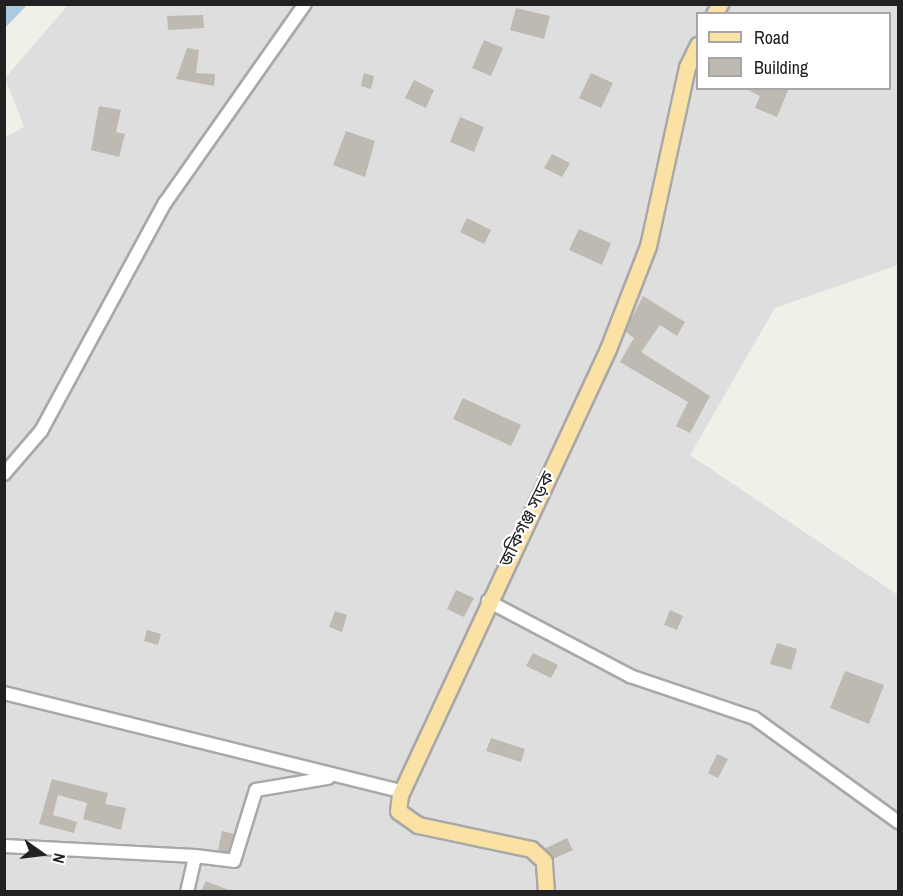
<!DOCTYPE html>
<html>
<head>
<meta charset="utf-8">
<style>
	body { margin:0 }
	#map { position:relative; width:903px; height:896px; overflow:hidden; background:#f1f0e8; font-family:"Archivo Narrow","Noto Sans Bengali",sans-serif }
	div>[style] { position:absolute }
	.residential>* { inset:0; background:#dfdede }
	.water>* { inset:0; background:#aacade }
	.building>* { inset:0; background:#beb9b1 }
	.roads { filter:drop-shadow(2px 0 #a8a8a8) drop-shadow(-2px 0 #a8a8a8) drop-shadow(0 2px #a8a8a8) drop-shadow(0 -2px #a8a8a8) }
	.minor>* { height:12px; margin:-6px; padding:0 6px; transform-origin:6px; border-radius:6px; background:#fff }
	.major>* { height:15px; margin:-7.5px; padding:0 7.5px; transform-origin:7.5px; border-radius:7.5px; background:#fbe2a4 }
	span { translate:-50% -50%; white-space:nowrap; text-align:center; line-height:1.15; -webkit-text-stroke:4.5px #fff; paint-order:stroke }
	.street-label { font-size:18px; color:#212121 }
	.frame { position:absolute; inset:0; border:6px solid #212121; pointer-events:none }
	.legend { position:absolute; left:696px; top:12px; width:195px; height:78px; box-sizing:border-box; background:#fff; border:2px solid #a6a6a6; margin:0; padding:8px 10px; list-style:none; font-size:18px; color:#212121 }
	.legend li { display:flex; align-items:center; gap:12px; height:30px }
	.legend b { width:30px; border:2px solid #a6a6a6 }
	.north { position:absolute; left:12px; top:824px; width:60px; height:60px; -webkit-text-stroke:4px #fff; paint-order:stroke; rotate:104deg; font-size:16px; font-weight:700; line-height:24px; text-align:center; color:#212121 }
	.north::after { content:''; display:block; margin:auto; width:21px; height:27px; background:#212121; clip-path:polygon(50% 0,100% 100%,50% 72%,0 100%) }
</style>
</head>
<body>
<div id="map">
	<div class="residential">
		<i style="clip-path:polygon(evenodd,68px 5px,898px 5px,898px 265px,775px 308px,690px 455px,898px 595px,898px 891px,5px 891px,4px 138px,24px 127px,5px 78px,68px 5px,698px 14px,890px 14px,890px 88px,698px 88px,698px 14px)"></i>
	</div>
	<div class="water">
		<i style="clip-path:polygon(5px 4px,27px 5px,5px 28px,4px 5px)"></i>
	</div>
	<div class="building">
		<i style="clip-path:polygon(516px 8px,550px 16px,544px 39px,510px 30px)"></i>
		<i style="clip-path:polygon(203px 15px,204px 28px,168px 30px,167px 16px)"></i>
		<i style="clip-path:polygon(484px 40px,503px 48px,491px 76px,472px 68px)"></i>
		<i style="clip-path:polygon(187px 48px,199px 50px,196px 73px,215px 74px,214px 86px,176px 79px)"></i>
		<i style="clip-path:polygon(364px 73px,374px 76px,371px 89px,361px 86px)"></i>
		<i style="clip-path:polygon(591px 73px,613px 83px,601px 108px,579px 98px)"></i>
		<i style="clip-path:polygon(414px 80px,434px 90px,426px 108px,405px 98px)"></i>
		<i style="clip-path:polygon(744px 88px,789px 88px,777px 117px,755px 108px,760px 96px)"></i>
		<i style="clip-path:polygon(99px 106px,121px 110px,116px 132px,125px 134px,119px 157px,91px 150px)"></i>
		<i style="clip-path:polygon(460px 117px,484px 127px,474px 152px,450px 142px)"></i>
		<i style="clip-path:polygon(346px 131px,375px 141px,365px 177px,333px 165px)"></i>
		<i style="clip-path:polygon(552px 154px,570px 163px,562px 177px,544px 168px)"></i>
		<i style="clip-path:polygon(467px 218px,491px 230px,484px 244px,460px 232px)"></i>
		<i style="clip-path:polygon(579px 229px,611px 243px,602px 265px,569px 250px)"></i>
		<i style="clip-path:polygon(643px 296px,685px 322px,677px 336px,660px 325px,641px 352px,710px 396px,690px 433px,676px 426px,688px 402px,620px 362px,634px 338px,625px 331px)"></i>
		<i style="clip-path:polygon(463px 398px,521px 425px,511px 446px,453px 419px)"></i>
		<i style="clip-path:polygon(456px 590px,474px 598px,464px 617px,447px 609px)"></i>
		<i style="clip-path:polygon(670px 610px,683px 616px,677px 630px,664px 625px)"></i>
		<i style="clip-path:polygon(335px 611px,347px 615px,342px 632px,329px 627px)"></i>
		<i style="clip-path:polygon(147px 630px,161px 634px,158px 645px,144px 641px)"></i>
		<i style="clip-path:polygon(777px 643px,797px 649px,791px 670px,770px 664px)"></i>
		<i style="clip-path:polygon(533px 653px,558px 665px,551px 678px,526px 666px)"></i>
		<i style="clip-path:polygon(845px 671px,884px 685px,869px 724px,830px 708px)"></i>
		<i style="clip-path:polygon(491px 738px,525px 749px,521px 762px,486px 751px)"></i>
		<i style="clip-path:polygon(717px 754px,728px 759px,718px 778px,708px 773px)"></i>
		<i style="clip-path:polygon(52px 779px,108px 793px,105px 804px,126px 808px,121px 830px,83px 819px,87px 803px,58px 795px,53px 815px,77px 822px,74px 833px,39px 824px)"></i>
		<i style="clip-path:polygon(222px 831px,234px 834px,228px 852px,218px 851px)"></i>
		<i style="clip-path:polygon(567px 838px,573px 850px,553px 859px,546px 848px)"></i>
		<i style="clip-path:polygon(206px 881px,231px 891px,201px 891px)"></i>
	</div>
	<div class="roads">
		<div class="minor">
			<i style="left:4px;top:474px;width:57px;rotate:-49.3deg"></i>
			<i style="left:41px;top:431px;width:260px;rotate:-61.5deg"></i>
			<i style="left:165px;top:203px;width:243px;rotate:-54.9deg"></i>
			<i style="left:488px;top:601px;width:161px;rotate:27.8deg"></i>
			<i style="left:630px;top:676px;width:131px;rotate:18.7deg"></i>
			<i style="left:754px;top:718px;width:178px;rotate:35.8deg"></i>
			<i style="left:4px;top:693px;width:409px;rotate:13.9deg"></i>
			<i style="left:4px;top:846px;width:191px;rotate:3deg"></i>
			<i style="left:187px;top:892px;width:37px;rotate:-77deg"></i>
			<i style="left:195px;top:856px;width:39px;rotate:7deg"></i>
			<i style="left:234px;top:861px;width:74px;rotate:-72.8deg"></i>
			<i style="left:256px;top:790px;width:73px;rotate:-9.5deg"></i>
		</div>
		<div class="major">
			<i style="left:714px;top:14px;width:12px;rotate:-59deg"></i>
			<i style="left:546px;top:892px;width:31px;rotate:-94deg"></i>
			<i style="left:544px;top:861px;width:18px;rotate:-137deg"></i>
			<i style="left:531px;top:849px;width:116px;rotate:-168deg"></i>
			<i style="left:418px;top:825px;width:24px;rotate:-145deg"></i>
			<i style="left:398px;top:811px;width:16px;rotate:-83deg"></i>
			<i style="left:400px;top:795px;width:492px;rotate:-65deg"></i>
			<i style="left:608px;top:349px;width:110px;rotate:-68.8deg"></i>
			<i style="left:648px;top:246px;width:183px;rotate:-77.7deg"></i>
			<i style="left:687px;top:67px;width:25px;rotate:-64deg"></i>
		</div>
	</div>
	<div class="street-label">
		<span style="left:527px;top:519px;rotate:-64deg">জকিগঞ্জ সড়ক</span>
	</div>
	<div class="frame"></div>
	<ul class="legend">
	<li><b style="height:8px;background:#fbe2a4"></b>Road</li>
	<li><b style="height:16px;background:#beb9b1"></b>Building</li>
	</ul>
	<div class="north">N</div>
</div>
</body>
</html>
